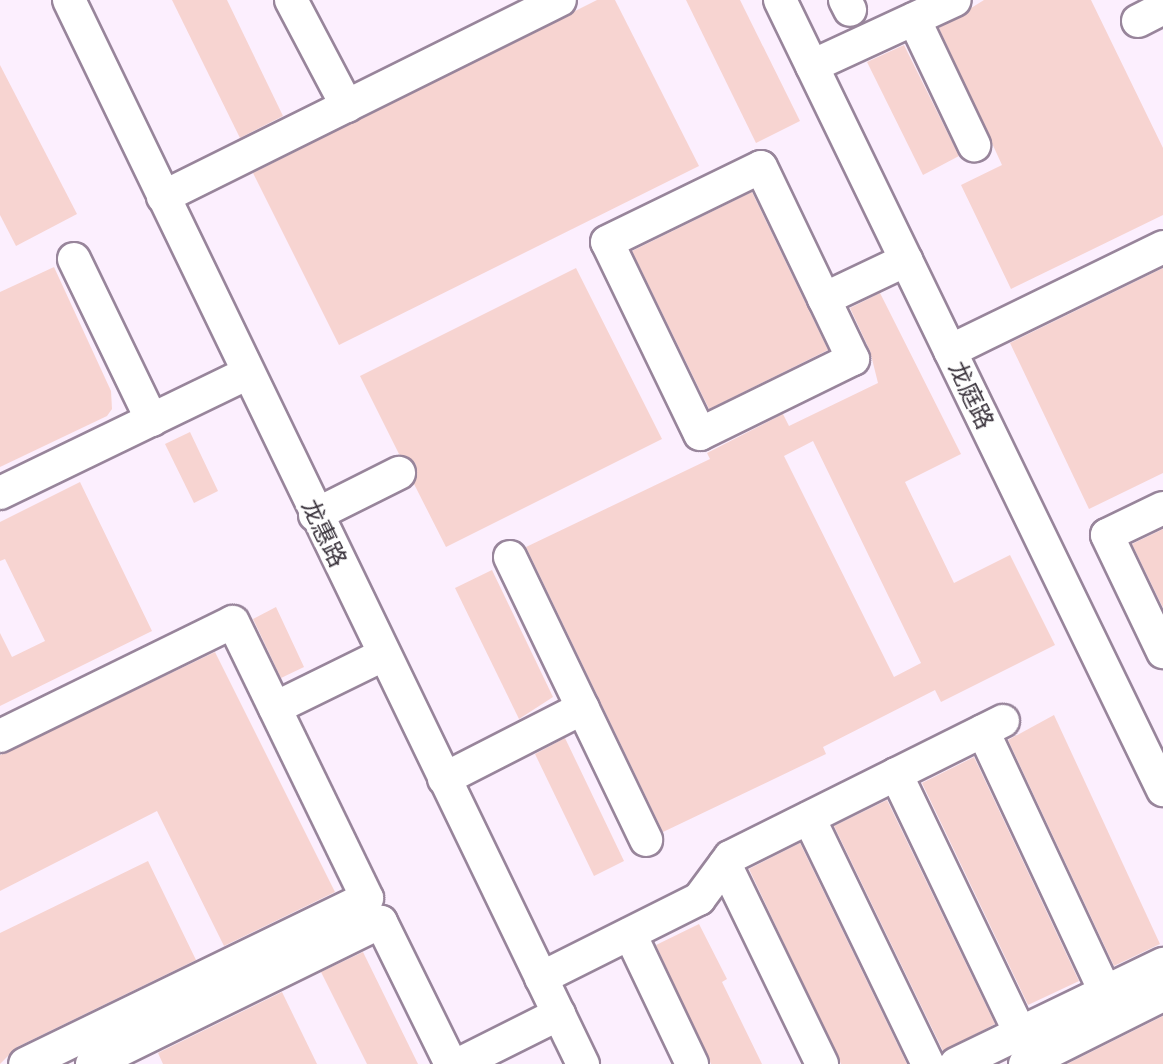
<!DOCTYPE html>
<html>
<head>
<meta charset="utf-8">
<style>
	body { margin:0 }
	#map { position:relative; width:1163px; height:1064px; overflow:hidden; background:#fceffe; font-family:"PT Sans Narrow","Noto Sans SC",sans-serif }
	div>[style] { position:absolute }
	.building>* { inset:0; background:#f7d4d1 }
	.roads { filter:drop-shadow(2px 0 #98859b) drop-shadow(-2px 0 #98859b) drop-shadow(0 2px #98859b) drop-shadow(0 -2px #98859b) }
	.minor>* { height:32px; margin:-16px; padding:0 16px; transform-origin:16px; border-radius:16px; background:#fff }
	span { translate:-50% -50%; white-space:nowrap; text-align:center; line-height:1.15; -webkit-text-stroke:7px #fff; paint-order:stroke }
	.street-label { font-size:24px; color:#3a333c }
</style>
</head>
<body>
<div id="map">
	<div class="building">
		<i style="clip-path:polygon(172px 0,227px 0,283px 116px,240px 138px)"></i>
		<i style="clip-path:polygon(597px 0,615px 0,699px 166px,339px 345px,253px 173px)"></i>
		<i style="clip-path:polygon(686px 0,740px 0,800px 121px,756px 143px)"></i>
		<i style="clip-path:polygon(984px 0,1091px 0,1163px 148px,1163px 215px,1011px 289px,961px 185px,1002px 165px,939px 28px)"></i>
		<i style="clip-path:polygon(904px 45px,959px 156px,923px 175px,867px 62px)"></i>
		<i style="clip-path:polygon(0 65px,77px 214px,16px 246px,0 215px)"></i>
		<i style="clip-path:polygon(752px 192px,828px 350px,709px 409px,632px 251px)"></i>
		<i style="clip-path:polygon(54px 267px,111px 391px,112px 409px,107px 416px,0 467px,0 292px)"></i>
		<i style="clip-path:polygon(576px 268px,662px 439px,446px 547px,414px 484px,416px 464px,399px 454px,360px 376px)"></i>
		<i style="clip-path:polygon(1163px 268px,1163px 473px,1089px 509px,1010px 343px)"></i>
		<i style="clip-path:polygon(evenodd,880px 293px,961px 454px,905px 482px,954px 583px,1010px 555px,1055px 645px,941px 702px,935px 690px,823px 747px,826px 754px,663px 832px,526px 547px,710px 459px,707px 453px,783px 414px,789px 426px,878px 383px,870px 351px,850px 308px,880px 293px,813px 441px,921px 663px,894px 677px,784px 456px,813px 441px)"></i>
		<i style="clip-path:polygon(190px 432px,218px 491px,194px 503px,165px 444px)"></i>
		<i style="clip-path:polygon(80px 482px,152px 631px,0 706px,0 633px,12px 657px,45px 641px,5px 559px,0 561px,0 522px)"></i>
		<i style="clip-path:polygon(1163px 529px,1163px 608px,1132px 544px)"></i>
		<i style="clip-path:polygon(492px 570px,553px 697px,519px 719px,455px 588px)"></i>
		<i style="clip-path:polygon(276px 607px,304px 667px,281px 678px,253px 619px)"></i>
		<i style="clip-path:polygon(215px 652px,335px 892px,224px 946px,157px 811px,0 891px,0 755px)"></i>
		<i style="clip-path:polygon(1054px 715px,1160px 944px,1114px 966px,1008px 740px)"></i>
		<i style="clip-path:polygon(565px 738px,624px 861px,594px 876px,535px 754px)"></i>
		<i style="clip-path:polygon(974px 757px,1079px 981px,1028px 1005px,922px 783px)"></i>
		<i style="clip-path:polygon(887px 800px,995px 1024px,943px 1051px,834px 826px)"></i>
		<i style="clip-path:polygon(800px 843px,907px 1064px,841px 1064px,749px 869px)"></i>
		<i style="clip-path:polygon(148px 861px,196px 960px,17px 1047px,0 1064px,0 933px)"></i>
		<i style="clip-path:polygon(699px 924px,727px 979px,722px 982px,762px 1064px,711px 1064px,656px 945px)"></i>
		<i style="clip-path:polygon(363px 952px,418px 1064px,367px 1064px,321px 972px)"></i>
		<i style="clip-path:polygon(282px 992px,317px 1064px,163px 1064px,158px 1053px)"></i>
		<i style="clip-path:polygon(1163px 1016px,1163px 1064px,1067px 1064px)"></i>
	</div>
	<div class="roads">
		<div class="minor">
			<i style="left:69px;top:0;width:1182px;rotate:64.22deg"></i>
			<i style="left:291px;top:0;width:120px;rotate:62.2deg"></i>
			<i style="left:780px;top:0;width:878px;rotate:64.14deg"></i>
			<i style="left:845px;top:0;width:11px;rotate:63deg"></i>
			<i style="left:914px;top:19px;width:140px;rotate:64.5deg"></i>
			<i style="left:1138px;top:21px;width:28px;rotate:-27deg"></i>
			<i style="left:812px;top:66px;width:157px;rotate:-24.8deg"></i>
			<i style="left:761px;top:167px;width:213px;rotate:64.4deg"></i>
			<i style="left:853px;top:359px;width:170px;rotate:153.9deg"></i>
			<i style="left:700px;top:434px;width:213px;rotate:-115.8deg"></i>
			<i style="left:607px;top:242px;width:171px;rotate:-26deg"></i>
			<i style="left:163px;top:197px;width:443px;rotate:-26.4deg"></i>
			<i style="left:74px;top:259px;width:179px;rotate:64.2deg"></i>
			<i style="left:824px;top:299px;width:91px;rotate:-25.4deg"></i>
			<i style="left:950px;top:351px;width:237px;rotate:-26deg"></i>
			<i style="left:0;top:493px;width:273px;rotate:-25.8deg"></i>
			<i style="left:1163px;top:508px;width:62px;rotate:154.3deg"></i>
			<i style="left:1107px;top:535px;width:130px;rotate:64.4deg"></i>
			<i style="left:315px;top:515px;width:94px;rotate:-26.6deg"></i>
			<i style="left:510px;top:557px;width:314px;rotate:64.3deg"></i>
			<i style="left:275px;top:708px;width:120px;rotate:-26.1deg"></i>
			<i style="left:983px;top:731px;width:288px;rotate:64.9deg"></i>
			<i style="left:0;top:736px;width:259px;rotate:-26.1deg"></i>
			<i style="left:233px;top:622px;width:307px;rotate:64.1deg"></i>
			<i style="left:367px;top:898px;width:380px;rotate:154.1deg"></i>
			<i style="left:896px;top:774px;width:287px;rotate:64.4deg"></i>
			<i style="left:444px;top:779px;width:156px;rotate:-27.1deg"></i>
			<i style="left:809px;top:818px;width:273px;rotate:64.2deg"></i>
			<i style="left:725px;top:864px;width:222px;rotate:64.1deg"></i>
			<i style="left:630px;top:934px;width:144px;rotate:64.5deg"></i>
			<i style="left:541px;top:978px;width:177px;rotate:-26.6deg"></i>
			<i style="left:699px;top:899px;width:52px;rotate:-53.6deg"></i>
			<i style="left:730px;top:857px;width:305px;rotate:-26.5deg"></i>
			<i style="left:92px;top:1064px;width:322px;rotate:-26.2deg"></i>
			<i style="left:381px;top:922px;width:158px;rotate:63.8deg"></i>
			<i style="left:459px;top:1064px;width:112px;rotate:-26.6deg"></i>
			<i style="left:956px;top:1064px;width:230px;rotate:-25.8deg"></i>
			<i style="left:1025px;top:1064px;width:154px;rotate:-26.6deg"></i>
		</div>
	</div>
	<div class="street-label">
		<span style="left:971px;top:395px;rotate:64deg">龙庭路</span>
		<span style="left:324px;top:533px;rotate:64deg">龙惠路</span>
	</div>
</div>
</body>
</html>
